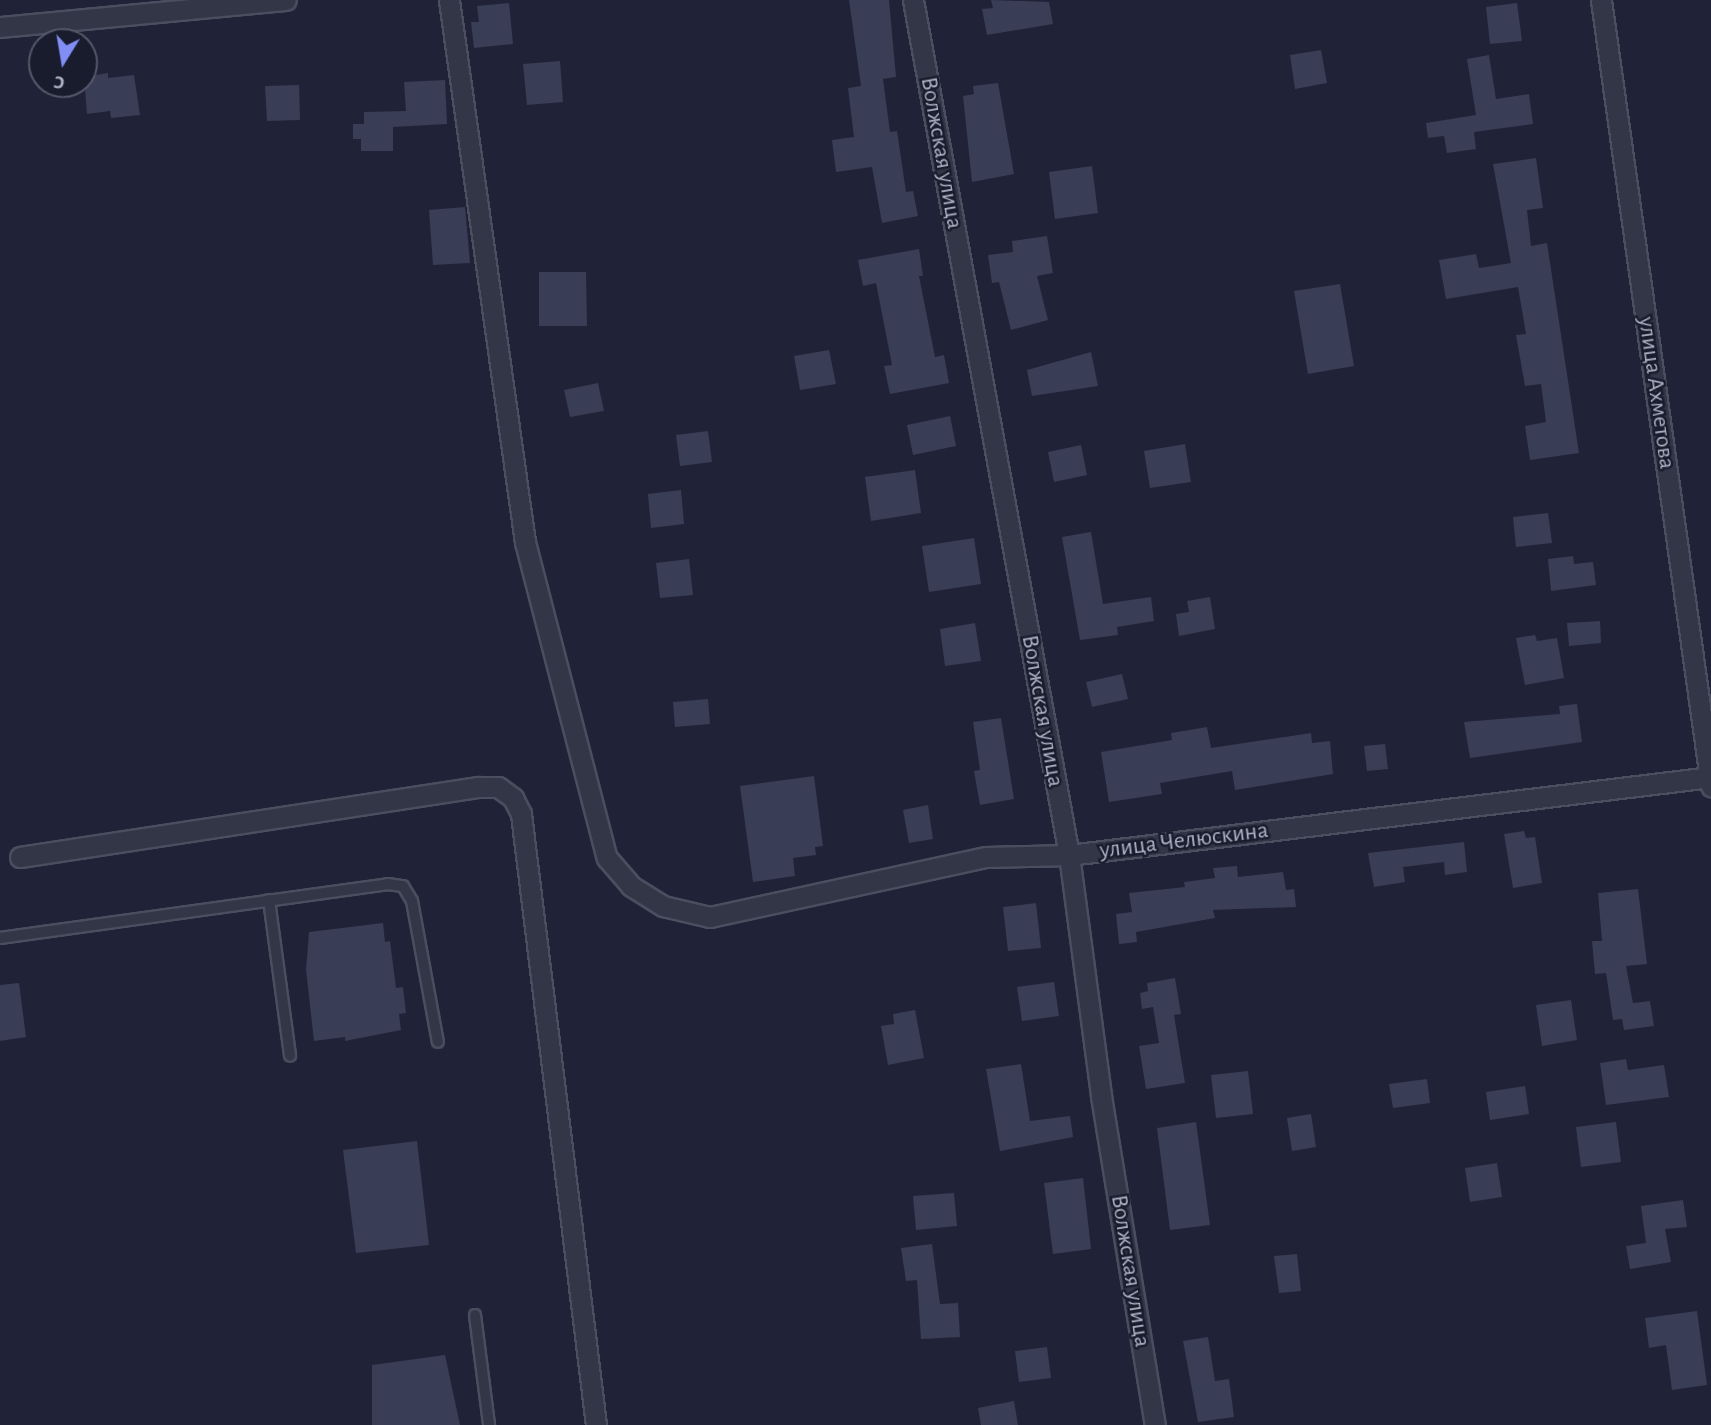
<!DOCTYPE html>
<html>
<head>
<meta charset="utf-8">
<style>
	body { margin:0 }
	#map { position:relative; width:1711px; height:1425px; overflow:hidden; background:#202337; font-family:"Alegreya Sans",sans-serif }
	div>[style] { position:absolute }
	.building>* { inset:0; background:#393d55 }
	.roads { filter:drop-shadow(2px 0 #4b4e5f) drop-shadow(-2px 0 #4b4e5f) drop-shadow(0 2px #4b4e5f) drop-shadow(0 -2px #4b4e5f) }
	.service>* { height:10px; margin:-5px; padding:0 5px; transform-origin:5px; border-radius:5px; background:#333647 }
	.minor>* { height:19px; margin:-9.5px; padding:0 9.5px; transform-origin:9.5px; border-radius:9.5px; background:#333647 }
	span { translate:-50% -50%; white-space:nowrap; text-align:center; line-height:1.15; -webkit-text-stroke:5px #191c2c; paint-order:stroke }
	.street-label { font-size:24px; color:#aeb0c4 }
	.north { position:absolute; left:28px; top:28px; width:70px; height:70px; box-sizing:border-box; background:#191c2c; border:2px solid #555769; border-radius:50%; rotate:191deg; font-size:19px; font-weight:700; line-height:28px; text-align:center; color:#aeb0c4 }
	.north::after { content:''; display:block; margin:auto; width:24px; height:32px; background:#808ef6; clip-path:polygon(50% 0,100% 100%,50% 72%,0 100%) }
</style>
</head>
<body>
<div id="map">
	<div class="building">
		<i style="clip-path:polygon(849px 0,889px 0,896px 77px,883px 79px,890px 132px,897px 131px,906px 192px,913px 191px,918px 216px,882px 223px,872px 167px,836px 172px,832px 140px,854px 137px,848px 88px,861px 86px)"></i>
		<i style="clip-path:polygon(991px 0,1049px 2px,1053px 24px,987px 35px,982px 9px,993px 8px)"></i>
		<i style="clip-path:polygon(509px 3px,513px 44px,474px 48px,471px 22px,479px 22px,477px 6px)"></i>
		<i style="clip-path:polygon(1517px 3px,1522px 41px,1490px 44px,1486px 7px)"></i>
		<i style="clip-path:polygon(1321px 50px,1327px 83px,1295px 89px,1290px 55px)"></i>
		<i style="clip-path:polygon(1489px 55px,1496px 99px,1529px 94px,1533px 124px,1474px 132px,1476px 149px,1447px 153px,1444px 136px,1428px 138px,1426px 123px,1476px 115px,1467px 59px)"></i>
		<i style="clip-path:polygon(560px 61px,563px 102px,527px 105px,523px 64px)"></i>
		<i style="clip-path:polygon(108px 73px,108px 78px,134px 75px,140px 115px,111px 118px,110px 111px,87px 114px,84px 77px)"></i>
		<i style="clip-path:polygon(445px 80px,447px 124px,393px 127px,393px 151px,361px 151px,361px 139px,353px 139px,353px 124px,364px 124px,364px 112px,406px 111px,404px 82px)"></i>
		<i style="clip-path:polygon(998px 83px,1014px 174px,972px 182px,963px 96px,974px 94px,973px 86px)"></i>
		<i style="clip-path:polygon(299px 85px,300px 120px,267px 121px,265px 86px)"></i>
		<i style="clip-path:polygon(1536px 158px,1543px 208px,1527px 210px,1531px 246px,1547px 243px,1579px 453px,1530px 460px,1525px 426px,1546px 422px,1541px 384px,1525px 386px,1516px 335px,1526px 334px,1518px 287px,1446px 299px,1439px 260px,1476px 254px,1479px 268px,1511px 263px,1493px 164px)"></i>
		<i style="clip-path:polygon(1092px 166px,1098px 213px,1055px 219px,1049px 172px)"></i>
		<i style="clip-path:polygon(465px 207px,470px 263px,433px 265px,429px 210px)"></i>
		<i style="clip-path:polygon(1047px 236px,1053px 273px,1037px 276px,1048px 320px,1011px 330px,999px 282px,992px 283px,988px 255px,1013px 252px,1012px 241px)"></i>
		<i style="clip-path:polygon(919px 249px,923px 276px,919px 276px,935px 357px,944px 355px,949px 383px,890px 394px,884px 366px,892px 365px,876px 283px,863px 286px,858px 260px)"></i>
		<i style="clip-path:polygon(539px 272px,586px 272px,587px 326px,539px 326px)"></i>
		<i style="clip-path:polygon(1340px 284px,1354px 366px,1308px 374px,1294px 291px)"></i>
		<i style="clip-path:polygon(829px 350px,836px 384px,800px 390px,794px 356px)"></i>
		<i style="clip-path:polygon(1091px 352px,1098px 386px,1032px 396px,1027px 370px)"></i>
		<i style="clip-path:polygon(598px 383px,604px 411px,570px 417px,564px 390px)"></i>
		<i style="clip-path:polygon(950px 416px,956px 446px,913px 455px,907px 425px)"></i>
		<i style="clip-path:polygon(708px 431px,712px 462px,680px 466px,676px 435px)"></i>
		<i style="clip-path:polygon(1185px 444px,1191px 482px,1150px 488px,1144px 451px)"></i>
		<i style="clip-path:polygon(1081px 445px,1087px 475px,1054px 482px,1048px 452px)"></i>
		<i style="clip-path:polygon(915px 470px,921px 513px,871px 521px,865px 477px)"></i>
		<i style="clip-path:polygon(681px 490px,684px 524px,651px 528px,648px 494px)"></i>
		<i style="clip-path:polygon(1548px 513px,1552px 543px,1516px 547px,1513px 517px)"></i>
		<i style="clip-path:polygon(1091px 532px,1103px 604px,1151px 597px,1154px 621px,1117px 627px,1118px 635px,1080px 640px,1062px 537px)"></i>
		<i style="clip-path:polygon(974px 538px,981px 584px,929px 592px,922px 546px)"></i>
		<i style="clip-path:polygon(1573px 556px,1574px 564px,1593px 562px,1596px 585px,1551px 591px,1548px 559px)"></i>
		<i style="clip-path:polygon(689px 559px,693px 595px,660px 598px,656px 563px)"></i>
		<i style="clip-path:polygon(1210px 597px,1215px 629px,1179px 636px,1176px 614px,1189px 612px,1187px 601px)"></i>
		<i style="clip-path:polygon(1600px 621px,1601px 643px,1569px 646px,1567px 623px)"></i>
		<i style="clip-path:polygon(975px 623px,981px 661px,945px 666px,940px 629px)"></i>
		<i style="clip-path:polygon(1535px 635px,1537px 641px,1557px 638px,1564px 678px,1525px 685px,1516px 638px)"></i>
		<i style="clip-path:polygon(1122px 674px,1128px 699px,1092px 707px,1086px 682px)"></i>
		<i style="clip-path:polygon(708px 699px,710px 724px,675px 727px,673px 702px)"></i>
		<i style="clip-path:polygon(1577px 704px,1582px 742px,1470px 758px,1464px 722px,1560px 714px,1559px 706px)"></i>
		<i style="clip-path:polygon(1001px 718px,1014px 799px,980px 805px,974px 771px,980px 770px,973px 722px)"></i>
		<i style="clip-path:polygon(1207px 727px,1211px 748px,1311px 733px,1312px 743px,1330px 741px,1333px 774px,1235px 790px,1232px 771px,1160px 783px,1162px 794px,1109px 802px,1101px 752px,1172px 740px,1171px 733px)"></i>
		<i style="clip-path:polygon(1385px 744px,1388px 769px,1367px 771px,1364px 746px)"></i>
		<i style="clip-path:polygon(814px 776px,823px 846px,815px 847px,816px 855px,793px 858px,795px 876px,753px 882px,740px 786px)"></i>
		<i style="clip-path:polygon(928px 805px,933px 839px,909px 843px,903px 810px)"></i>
		<i style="clip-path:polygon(1524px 831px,1526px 838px,1535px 837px,1542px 883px,1513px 888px,1504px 834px)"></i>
		<i style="clip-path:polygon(1464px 842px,1467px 872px,1445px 875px,1444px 862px,1403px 867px,1405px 882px,1374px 887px,1368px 853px)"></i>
		<i style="clip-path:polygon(1237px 866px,1238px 877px,1283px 872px,1286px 890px,1294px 889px,1296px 907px,1213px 910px,1215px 918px,1136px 932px,1137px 942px,1119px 944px,1116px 914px,1132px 912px,1129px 893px,1185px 887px,1184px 882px,1215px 878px,1213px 868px)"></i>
		<i style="clip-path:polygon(1638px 889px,1647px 964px,1626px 966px,1633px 1003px,1650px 1001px,1654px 1026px,1624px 1030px,1622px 1019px,1613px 1020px,1606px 973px,1595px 974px,1592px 941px,1602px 941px,1598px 893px)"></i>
		<i style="clip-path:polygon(1036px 903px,1041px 948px,1008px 951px,1003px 907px)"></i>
		<i style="clip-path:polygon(383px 923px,385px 942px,390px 941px,396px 988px,403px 987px,406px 1013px,399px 1014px,401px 1030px,345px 1041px,345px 1037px,314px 1041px,306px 970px,309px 932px)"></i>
		<i style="clip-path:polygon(1175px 978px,1181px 1014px,1174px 1015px,1185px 1083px,1146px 1089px,1139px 1046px,1159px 1043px,1153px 1007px,1142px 1009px,1140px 993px,1148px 991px,1147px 983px)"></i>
		<i style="clip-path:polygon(1054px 982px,1059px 1016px,1022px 1021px,1017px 987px)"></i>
		<i style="clip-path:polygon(19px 983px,26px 1037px,0 1041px,0 985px)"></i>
		<i style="clip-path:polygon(1571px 1000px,1577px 1040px,1542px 1046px,1536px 1005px)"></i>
		<i style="clip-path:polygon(915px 1010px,924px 1058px,888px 1065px,881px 1026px,894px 1024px,893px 1014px)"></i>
		<i style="clip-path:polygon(1626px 1059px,1628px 1070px,1664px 1065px,1669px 1097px,1606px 1105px,1600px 1063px)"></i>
		<i style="clip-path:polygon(1021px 1064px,1030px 1121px,1070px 1116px,1073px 1137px,1000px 1151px,986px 1069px)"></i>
		<i style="clip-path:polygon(1248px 1071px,1253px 1114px,1216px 1118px,1211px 1075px)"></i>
		<i style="clip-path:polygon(1427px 1079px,1430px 1103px,1393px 1108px,1389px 1084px)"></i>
		<i style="clip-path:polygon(1525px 1086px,1529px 1114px,1490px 1120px,1486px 1092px)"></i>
		<i style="clip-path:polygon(1311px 1114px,1316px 1147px,1292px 1151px,1287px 1118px)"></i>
		<i style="clip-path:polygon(1196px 1122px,1210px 1225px,1170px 1230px,1157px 1128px)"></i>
		<i style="clip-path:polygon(1616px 1122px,1621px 1162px,1581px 1167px,1576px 1127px)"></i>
		<i style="clip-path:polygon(417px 1141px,429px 1245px,356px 1253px,343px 1150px)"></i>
		<i style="clip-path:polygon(1497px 1163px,1502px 1197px,1470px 1202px,1465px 1168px)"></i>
		<i style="clip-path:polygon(1083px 1178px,1091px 1249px,1053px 1254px,1044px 1183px)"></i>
		<i style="clip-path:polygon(954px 1193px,957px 1226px,916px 1230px,913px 1196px)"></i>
		<i style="clip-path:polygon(1683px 1200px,1687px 1227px,1665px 1229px,1671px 1262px,1630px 1269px,1626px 1246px,1646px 1243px,1641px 1206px)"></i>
		<i style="clip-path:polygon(932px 1244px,940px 1304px,958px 1303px,960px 1337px,921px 1339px,917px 1280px,906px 1281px,901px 1248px)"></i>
		<i style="clip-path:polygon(1297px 1254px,1301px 1291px,1279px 1293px,1274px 1256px)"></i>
		<i style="clip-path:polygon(1697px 1311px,1707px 1385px,1672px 1390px,1666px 1345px,1649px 1348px,1645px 1318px)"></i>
		<i style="clip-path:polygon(1208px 1337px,1215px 1381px,1229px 1379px,1234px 1417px,1198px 1422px,1183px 1341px)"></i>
		<i style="clip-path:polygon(1047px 1347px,1051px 1378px,1019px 1382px,1015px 1351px)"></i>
		<i style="clip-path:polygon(445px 1355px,460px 1425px,372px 1425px,372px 1365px)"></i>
		<i style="clip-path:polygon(1014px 1401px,1018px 1425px,981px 1425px,978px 1408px)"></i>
	</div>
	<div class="roads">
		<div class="service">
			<i style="left:269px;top:900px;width:157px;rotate:82.3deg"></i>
			<i style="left:0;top:938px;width:392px;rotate:-7.9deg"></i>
			<i style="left:388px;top:884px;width:15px;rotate:8deg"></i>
			<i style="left:403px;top:886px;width:17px;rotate:59deg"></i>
			<i style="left:412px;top:901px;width:143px;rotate:79.6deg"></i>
			<i style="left:475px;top:1315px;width:111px;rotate:82.7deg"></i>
		</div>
		<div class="minor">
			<i style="left:449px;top:0;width:547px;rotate:82.02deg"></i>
			<i style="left:525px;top:542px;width:326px;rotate:75.5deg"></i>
			<i style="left:607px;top:858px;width:37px;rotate:49deg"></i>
			<i style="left:631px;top:886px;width:38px;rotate:32deg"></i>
			<i style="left:663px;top:906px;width:48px;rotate:13.2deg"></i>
			<i style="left:710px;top:917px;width:282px;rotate:-12.3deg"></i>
			<i style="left:986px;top:857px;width:83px;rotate:-1.4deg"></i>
			<i style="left:1069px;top:855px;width:647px;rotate:-6.93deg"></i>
			<i style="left:913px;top:0;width:869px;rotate:79.66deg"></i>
			<i style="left:1069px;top:855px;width:243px;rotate:82.4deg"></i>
			<i style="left:1101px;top:1096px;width:333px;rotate:80.7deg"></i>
			<i style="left:1601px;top:0;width:794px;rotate:82.03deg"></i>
			<i style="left:0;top:27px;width:287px;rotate:-5.4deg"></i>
			<i style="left:20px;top:857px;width:464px;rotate:-8.7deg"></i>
			<i style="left:479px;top:787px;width:19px"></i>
			<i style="left:498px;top:787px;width:19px;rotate:36deg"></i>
			<i style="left:513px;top:798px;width:18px;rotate:63deg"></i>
			<i style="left:521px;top:814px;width:616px;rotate:83deg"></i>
		</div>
	</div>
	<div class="street-label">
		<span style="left:941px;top:153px;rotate:80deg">Волжская улица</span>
		<span style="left:1656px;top:393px;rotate:82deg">улица Ахметова</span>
		<span style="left:1042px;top:711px;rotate:80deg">Волжская улица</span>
		<span style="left:1184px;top:841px;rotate:-7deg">улица Челюскина</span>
		<span style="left:1130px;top:1271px;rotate:81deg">Волжская улица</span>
	</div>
	<div class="north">С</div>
</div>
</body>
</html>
